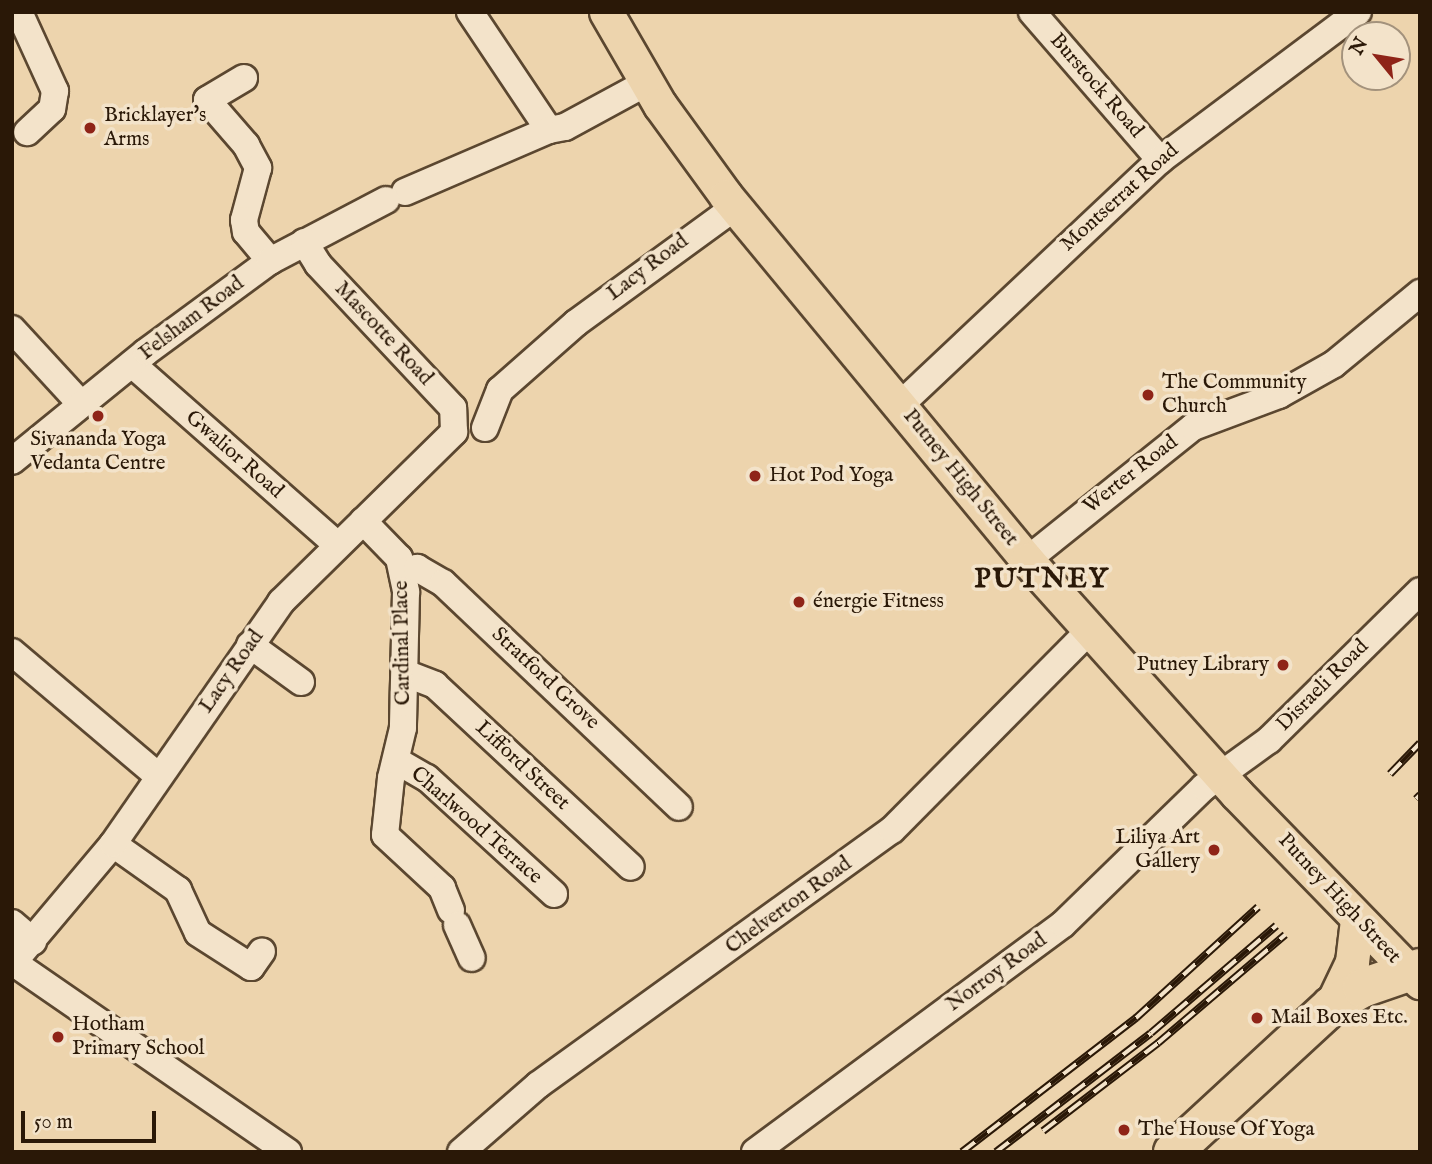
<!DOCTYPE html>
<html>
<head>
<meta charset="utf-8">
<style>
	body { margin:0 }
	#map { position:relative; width:1432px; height:1164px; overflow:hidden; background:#edd4ad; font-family:"IM FELL English",serif }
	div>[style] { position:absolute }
	.roads { filter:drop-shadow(2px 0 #5b4730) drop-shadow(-2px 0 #5b4730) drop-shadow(0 2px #5b4730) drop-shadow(0 -2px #5b4730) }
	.minor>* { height:26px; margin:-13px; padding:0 13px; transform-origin:13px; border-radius:13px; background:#f3e3ca }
	.major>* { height:33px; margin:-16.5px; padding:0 16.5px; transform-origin:16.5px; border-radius:16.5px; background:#edd4ad }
	.highway>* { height:38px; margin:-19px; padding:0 19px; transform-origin:19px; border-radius:19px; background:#edd4ad }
	.rail>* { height:8px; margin-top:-4px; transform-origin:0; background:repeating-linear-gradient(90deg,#f3e3ca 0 16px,#2a1807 0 32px); box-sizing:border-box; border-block:2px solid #2a1807 }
	.dots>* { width:19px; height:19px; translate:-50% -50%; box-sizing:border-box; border:4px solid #f3e3ca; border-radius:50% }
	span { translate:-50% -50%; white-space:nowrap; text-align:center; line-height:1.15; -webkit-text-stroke:7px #f3e3ca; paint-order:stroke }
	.street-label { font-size:21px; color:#2a1807 }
	.poi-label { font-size:21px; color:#2a1807 }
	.left { translate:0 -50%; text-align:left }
	.right { translate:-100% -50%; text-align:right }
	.district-label { font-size:28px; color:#2a1807; font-weight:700; letter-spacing:2px }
	.frame { position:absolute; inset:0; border:14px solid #2a1807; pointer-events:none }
	.north { position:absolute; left:1341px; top:21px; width:70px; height:70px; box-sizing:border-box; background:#f3e3ca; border:2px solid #a3927c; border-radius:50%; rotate:300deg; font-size:19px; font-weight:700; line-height:28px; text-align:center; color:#2a1807 }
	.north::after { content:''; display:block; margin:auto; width:24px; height:32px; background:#8f2418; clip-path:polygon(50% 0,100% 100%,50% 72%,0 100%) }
	.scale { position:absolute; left:21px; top:1111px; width:135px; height:32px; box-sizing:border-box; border:4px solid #2a1807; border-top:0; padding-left:9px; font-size:21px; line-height:24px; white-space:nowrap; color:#2a1807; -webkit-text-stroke:5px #f3e3ca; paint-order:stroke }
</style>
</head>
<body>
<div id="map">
	<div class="roads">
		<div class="minor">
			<i style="left:19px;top:12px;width:87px;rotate:65.5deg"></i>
			<i style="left:55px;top:91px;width:18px;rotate:99deg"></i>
			<i style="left:52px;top:109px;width:34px;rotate:137deg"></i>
			<i style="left:470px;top:12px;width:142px;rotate:56.2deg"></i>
			<i style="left:1032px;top:12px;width:196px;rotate:49.1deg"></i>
			<i style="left:244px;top:78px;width:43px;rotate:149.3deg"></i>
			<i style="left:207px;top:100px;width:60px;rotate:49.1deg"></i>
			<i style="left:246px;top:145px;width:26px;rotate:62deg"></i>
			<i style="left:258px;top:168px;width:54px;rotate:105.1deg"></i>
			<i style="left:244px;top:220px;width:12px;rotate:81deg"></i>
			<i style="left:246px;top:232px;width:38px;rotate:50deg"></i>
			<i style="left:405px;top:192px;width:157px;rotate:-23.3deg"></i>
			<i style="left:549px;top:130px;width:16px;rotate:-11deg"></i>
			<i style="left:565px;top:127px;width:92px;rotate:-28.5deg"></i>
			<i style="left:12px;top:329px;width:102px;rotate:47.4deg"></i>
			<i style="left:132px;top:364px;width:273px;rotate:41.4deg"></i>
			<i style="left:900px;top:405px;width:357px;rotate:-43.3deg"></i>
			<i style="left:1160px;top:160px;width:247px;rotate:-36.8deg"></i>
			<i style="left:485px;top:428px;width:41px;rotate:-68.5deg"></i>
			<i style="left:500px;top:390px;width:101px;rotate:-41.4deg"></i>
			<i style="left:576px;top:323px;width:197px;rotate:-36.1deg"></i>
			<i style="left:12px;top:461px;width:173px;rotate:-39.1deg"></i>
			<i style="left:146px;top:352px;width:154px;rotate:-36.3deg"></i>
			<i style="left:270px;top:261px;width:131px;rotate:-27.7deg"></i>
			<i style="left:363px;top:521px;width:52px;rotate:45.8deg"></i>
			<i style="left:399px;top:558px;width:35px;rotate:78deg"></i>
			<i style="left:406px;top:592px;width:136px;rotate:91.3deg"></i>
			<i style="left:403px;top:728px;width:51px;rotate:103.5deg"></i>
			<i style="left:391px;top:778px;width:57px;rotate:96deg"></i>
			<i style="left:385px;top:835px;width:78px;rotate:42.9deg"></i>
			<i style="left:442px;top:888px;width:24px;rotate:68deg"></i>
			<i style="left:1027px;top:560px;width:213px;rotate:-38.7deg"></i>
			<i style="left:1193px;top:427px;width:92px;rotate:-20.4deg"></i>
			<i style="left:1279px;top:395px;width:63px;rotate:-29.4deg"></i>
			<i style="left:1334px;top:364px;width:112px;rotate:-39.5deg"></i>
			<i style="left:403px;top:572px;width:15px;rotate:-16deg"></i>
			<i style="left:417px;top:568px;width:30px;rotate:30deg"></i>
			<i style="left:443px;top:583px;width:325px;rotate:43.5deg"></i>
			<i style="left:250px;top:645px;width:63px;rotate:36deg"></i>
			<i style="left:12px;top:652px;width:192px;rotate:40.3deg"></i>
			<i style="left:407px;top:674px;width:30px;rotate:21deg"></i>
			<i style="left:435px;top:685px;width:267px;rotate:42.9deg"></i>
			<i style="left:397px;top:761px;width:34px;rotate:30deg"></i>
			<i style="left:427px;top:778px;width:172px;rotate:42.4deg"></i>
			<i style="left:113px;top:844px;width:80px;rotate:35.3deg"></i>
			<i style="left:178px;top:890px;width:47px;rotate:65.1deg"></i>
			<i style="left:198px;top:933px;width:63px;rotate:32.7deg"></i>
			<i style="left:251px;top:967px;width:19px;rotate:-55deg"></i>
			<i style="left:12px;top:923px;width:28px;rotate:41deg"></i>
			<i style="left:457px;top:925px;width:36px;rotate:66deg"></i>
			<i style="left:14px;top:963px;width:333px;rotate:34.6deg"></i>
			<i style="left:12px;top:964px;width:157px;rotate:-49.9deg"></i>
			<i style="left:113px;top:844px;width:295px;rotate:-55.2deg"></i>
			<i style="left:281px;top:602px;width:243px;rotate:-44.5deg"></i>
			<i style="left:454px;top:432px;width:24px;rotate:-92deg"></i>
			<i style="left:453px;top:408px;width:197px;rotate:-133.2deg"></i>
			<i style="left:318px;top:264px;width:26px;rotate:-122deg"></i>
			<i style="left:461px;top:1152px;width:102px;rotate:-41deg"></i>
			<i style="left:538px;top:1085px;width:436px;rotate:-35.8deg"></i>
			<i style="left:892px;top:830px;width:281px;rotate:-45.3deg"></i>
			<i style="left:755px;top:1152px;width:383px;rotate:-36.5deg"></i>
			<i style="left:1063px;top:924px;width:197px;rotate:-44.2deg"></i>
			<i style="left:1204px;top:787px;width:80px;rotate:-35.9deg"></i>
			<i style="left:1269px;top:740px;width:212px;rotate:-44.6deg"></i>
		</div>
		<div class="major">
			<i style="left:606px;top:12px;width:108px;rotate:59.9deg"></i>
			<i style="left:660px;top:105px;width:112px;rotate:54deg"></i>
			<i style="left:726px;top:196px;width:472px;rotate:50.4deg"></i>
			<i style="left:1027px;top:560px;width:313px;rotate:48.1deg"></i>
			<i style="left:1236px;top:793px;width:264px;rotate:45.8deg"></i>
			<i style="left:1331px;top:1006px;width:49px;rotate:-64.5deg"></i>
			<i style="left:1352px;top:962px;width:42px;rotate:-83.2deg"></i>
		</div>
		<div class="highway">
			<i style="left:1173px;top:1152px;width:215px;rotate:-42.7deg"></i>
			<i style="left:1331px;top:1006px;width:36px;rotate:-30deg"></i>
			<i style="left:1362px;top:988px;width:61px;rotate:-19deg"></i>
		</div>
	</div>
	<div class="rail">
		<i style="left:1390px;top:774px;width:43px;rotate:-45.9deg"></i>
		<i style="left:1416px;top:799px;width:6px;rotate:-45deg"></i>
		<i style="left:1043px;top:1131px;width:145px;rotate:-37.4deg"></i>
		<i style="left:1158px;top:1043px;width:167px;rotate:-40.4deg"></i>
		<i style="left:962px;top:1152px;width:220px;rotate:-37.6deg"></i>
		<i style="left:1136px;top:1018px;width:165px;rotate:-42.3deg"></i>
		<i style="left:996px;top:1152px;width:195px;rotate:-37.5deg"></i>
		<i style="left:1151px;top:1033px;width:165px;rotate:-40.6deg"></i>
	</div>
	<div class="dots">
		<i style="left:90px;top:128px;background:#8f2418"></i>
		<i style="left:1148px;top:395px;background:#8f2418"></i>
		<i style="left:98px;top:416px;background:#8f2418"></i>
		<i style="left:755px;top:476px;background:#8f2418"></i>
		<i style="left:799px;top:602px;background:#8f2418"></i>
		<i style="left:1283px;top:665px;background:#8f2418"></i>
		<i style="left:1214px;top:850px;background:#8f2418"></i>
		<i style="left:1257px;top:1018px;background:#8f2418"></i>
		<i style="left:58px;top:1037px;background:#8f2418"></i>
		<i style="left:1124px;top:1130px;background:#8f2418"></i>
	</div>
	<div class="street-label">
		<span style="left:1096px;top:86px;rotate:49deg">Burstock Road</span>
		<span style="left:1120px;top:198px;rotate:-42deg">Montserrat Road</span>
		<span style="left:648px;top:268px;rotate:-37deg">Lacy Road</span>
		<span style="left:192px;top:319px;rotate:-37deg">Felsham Road</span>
		<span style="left:383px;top:334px;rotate:47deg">Mascotte Road</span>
		<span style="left:234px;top:455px;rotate:41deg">Gwalior Road</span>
		<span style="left:1131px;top:475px;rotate:-38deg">Werter Road</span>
		<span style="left:960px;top:478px;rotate:51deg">Putney High Street</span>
		<span style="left:403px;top:643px;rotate:-91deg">Cardinal Place</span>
		<span style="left:232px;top:672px;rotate:-55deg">Lacy Road</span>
		<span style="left:545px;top:679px;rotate:43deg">Stratford Grove</span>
		<span style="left:1323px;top:686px;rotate:-45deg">Disraeli Road</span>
		<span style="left:522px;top:766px;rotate:43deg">Lifford Street</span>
		<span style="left:476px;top:826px;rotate:41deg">Charlwood Terrace</span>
		<span style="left:1339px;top:899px;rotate:47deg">Putney High Street</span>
		<span style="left:789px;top:906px;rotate:-36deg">Chelverton Road</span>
		<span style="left:997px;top:973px;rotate:-36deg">Norroy Road</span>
	</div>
	<div class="poi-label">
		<span class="left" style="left:104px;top:128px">Bricklayer's<br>Arms</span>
		<span class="left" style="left:1162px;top:395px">The Community<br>Church</span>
		<span style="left:98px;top:452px">Sivananda Yoga<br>Vedanta Centre</span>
		<span class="left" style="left:769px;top:476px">Hot Pod Yoga</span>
		<span class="left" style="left:813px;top:602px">énergie Fitness</span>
		<span class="right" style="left:1269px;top:665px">Putney Library</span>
		<span class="right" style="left:1200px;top:850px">Liliya Art<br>Gallery</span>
		<span class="left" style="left:1271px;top:1018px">Mail Boxes Etc.</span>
		<span class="left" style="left:72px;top:1037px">Hotham<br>Primary School</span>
		<span class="left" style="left:1138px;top:1130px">The House Of Yoga</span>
	</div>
	<div class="district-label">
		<span style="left:1042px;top:580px">PUTNEY</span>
	</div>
	<div class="frame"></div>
	<div class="north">N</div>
	<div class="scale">50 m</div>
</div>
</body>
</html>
